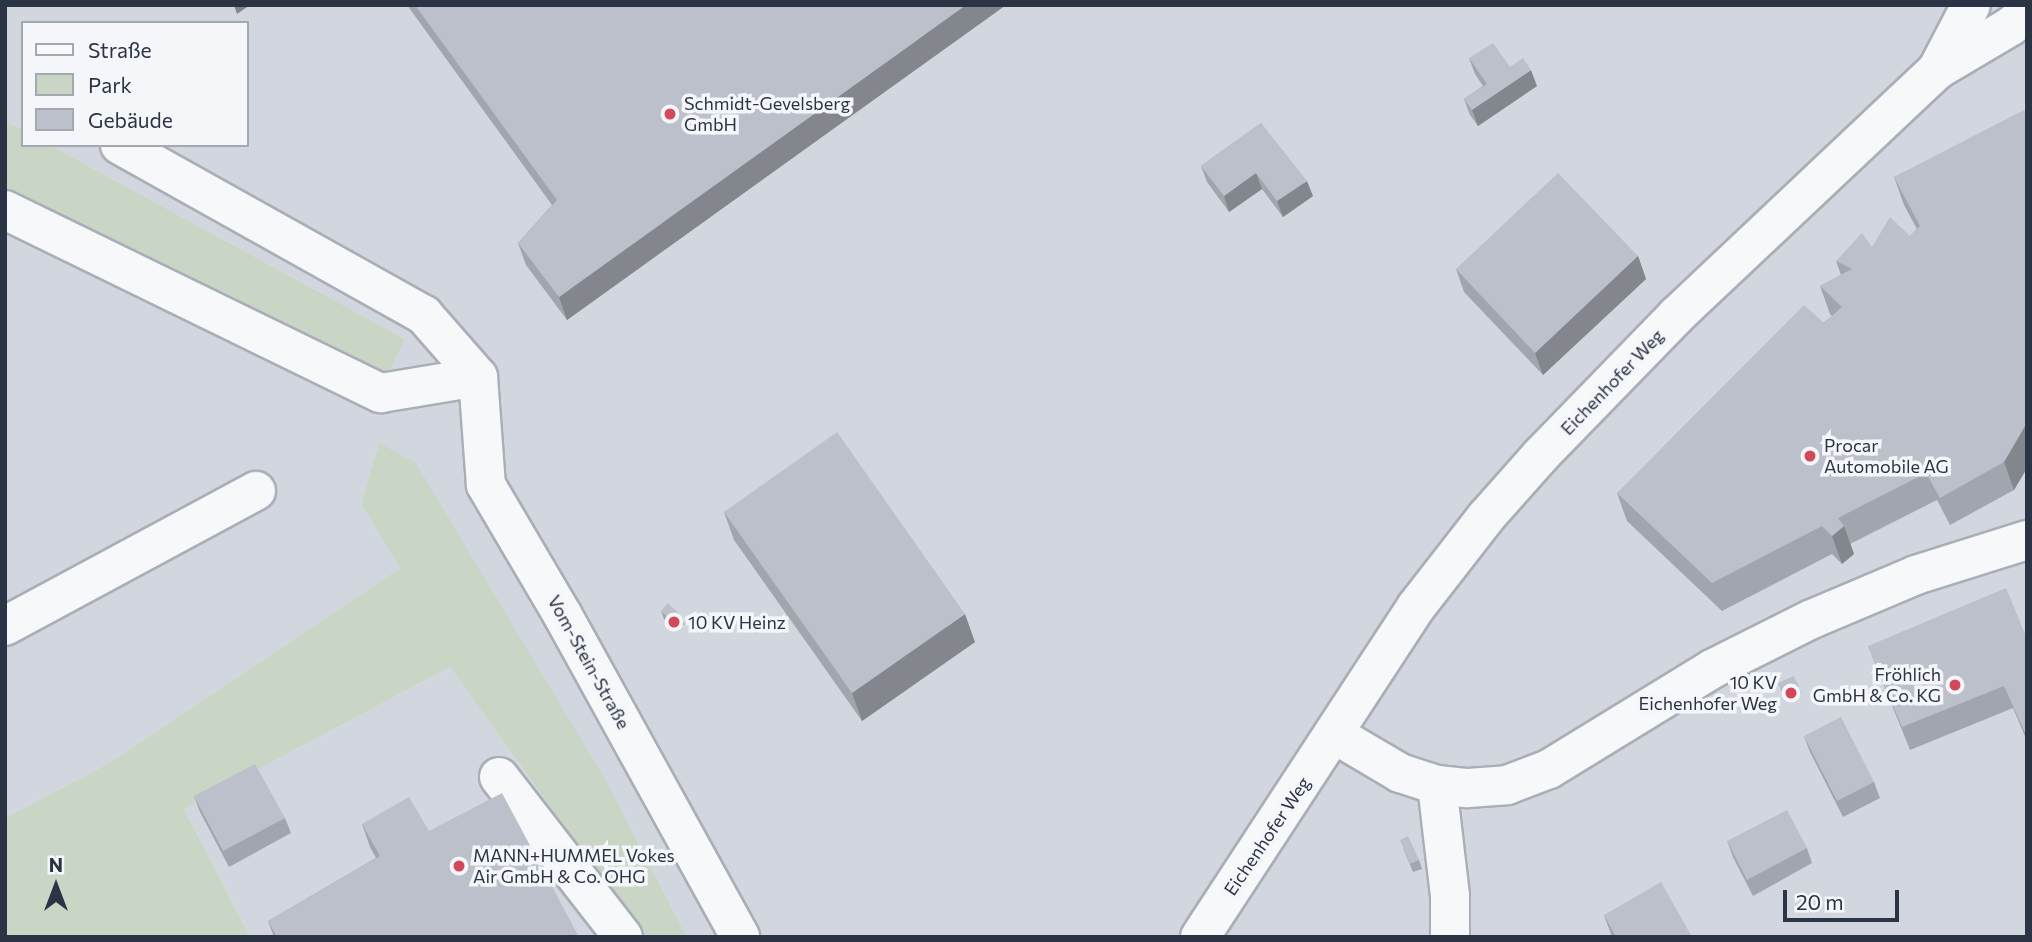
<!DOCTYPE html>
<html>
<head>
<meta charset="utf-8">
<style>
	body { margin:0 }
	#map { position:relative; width:2032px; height:942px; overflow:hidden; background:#e4e7ec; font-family:Commissioner,sans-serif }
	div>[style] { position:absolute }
	.built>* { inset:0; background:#d2d6de }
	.green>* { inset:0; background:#c9d6c5 }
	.roads { filter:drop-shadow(2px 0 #a9aeb7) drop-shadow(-2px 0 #a9aeb7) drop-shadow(0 2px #a9aeb7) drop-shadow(0 -2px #a9aeb7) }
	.minor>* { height:38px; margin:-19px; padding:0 19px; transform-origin:19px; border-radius:19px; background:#f7f8fa }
	.wall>* { inset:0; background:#a1a5ae }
	.shaded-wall>* { inset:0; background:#83868d }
	.building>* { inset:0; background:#bbc0ca }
	.dots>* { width:19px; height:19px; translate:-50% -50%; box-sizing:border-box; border:4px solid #f4f6f9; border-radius:50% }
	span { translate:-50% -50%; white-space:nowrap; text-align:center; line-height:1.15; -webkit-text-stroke:7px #f4f6f9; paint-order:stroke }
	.poi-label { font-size:18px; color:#2b3445 }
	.left { translate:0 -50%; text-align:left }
	.right { translate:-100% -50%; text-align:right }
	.street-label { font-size:18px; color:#2b3445 }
	.frame { position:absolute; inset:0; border:7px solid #2b3445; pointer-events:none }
	.legend { position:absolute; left:21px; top:21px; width:228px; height:126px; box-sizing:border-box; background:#f4f6f9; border:2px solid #a4a8b1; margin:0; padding:9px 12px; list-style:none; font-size:21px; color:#2b3445 }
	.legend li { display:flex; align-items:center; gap:14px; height:35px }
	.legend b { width:35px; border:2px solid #a4a8b1 }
	.north { position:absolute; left:21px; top:851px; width:70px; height:70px; -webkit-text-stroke:5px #f4f6f9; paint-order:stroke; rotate:0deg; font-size:19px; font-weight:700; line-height:28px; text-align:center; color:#2b3445 }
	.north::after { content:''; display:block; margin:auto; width:24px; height:32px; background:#2b3445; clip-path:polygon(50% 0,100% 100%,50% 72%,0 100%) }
	.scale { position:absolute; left:1783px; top:890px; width:116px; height:32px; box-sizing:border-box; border:4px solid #2b3445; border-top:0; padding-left:9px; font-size:21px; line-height:24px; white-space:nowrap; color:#2b3445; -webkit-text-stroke:5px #f4f6f9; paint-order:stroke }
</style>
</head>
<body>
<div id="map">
	<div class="built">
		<i style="clip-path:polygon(5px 5px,2027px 5px,2027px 937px,687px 937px,609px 786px,379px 443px,361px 504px,400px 568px,111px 762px,5px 818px,5px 187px,388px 375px,405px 339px,50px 145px,247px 145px,247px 23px,23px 23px,23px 130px,5px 121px)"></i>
		<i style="clip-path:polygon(450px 667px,644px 937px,250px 937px,184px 809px)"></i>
	</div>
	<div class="green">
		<i style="clip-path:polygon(5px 121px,23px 130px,23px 145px,50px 145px,405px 339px,388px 375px,5px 187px)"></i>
		<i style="clip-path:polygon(379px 443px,416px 463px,609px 786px,687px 937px,644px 937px,450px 667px,184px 809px,250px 937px,5px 937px,5px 818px,111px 762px,400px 568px,361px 504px)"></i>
	</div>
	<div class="roads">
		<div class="minor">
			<i style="left:1937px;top:70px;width:73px;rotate:-62.4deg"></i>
			<i style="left:120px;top:145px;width:348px;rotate:29.2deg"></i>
			<i style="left:424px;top:315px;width:82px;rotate:48.9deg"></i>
			<i style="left:5px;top:210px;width:418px;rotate:26deg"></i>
			<i style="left:381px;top:393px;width:98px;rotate:-9.4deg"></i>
			<i style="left:478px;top:377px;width:108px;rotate:85.8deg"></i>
			<i style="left:486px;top:485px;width:150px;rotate:59.5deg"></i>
			<i style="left:562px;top:614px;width:369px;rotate:61.1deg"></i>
			<i style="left:5px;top:626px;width:285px;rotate:-28.3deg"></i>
			<i style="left:1334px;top:734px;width:77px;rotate:30.6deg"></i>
			<i style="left:1400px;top:773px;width:39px;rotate:18deg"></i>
			<i style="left:1437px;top:785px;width:31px;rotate:6deg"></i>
			<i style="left:1468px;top:788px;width:39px;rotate:-4deg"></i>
			<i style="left:1507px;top:785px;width:45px;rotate:-20.9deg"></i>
			<i style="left:1549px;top:769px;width:191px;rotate:-31.5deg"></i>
			<i style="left:1712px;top:669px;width:112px;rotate:-26.6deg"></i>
			<i style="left:1812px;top:619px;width:113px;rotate:-22.9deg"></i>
			<i style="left:1916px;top:575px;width:116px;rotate:-17.5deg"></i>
			<i style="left:499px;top:777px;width:202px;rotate:52.2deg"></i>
			<i style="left:1437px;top:785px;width:111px;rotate:83.3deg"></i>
			<i style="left:1450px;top:895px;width:42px;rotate:90deg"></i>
			<i style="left:1200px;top:937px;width:394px;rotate:-56.8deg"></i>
			<i style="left:1416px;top:607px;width:114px;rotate:-52.1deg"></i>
			<i style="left:1486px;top:517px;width:83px;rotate:-48.4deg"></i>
			<i style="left:1541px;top:455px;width:195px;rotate:-45.8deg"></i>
			<i style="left:1677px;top:315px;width:357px;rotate:-43.3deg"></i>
			<i style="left:1937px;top:70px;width:86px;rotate:-30.7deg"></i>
			<i style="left:2011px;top:26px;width:21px;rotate:-39deg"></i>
		</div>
	</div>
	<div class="wall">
		<i style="clip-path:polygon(407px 5px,1006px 5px,567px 320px,526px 265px,518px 243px,552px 205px)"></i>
		<i style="clip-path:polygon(1469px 58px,1510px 67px,1537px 86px,1478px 126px,1470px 115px,1464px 99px,1483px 86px,1475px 74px)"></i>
		<i style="clip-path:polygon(2027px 115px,2027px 468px,2014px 490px,1950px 525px,1937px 500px,1850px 544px,1854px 554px,1842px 564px,1832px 554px,1722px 611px,1627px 521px,1617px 493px,1832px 316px,1830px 314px,1820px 286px,1841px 275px,1836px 261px,1872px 247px,1910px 236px,1917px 229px,1904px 205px,1894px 177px)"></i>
		<i style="clip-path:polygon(1261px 123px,1313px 196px,1283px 217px,1262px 189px,1229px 212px,1207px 182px,1201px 166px)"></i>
		<i style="clip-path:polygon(1638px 256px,1646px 279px,1543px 375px,1464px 292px,1456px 269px)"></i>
		<i style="clip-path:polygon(724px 512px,975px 642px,862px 721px,734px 540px)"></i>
		<i style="clip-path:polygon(661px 611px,684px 624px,677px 631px,664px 619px)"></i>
		<i style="clip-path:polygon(2027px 639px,2027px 741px,2013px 708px,1910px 750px,1868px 646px)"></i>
		<i style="clip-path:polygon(1778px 683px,1798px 685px,1801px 693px,1786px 701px)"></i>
		<i style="clip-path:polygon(1804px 736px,1874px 782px,1880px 798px,1843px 817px,1810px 752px)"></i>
		<i style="clip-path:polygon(194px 796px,285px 818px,291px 833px,229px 867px,200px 812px)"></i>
		<i style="clip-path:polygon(362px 824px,429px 831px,579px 937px,274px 937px,268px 921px,376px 858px,370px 847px)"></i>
		<i style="clip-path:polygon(1727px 841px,1807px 848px,1812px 863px,1753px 896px,1733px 857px)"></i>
		<i style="clip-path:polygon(1403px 848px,1419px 860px,1422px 869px,1413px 872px)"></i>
		<i style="clip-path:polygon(1604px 915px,1692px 937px,1612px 937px)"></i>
	</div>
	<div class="shaded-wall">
		<i style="clip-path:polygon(234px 5px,250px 5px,237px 14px)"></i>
		<i style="clip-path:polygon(966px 5px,1006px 5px,567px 320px,559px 297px)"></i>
		<i style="clip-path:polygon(1531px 70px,1537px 86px,1478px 126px,1472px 110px)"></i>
		<i style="clip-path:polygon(1256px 173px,1262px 189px,1229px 212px,1224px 196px)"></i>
		<i style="clip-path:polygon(1307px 181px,1313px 196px,1283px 217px,1277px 201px)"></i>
		<i style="clip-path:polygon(1638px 256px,1646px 279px,1543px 375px,1535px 353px)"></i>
		<i style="clip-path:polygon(2025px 426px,2027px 431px,2027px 468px,2014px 490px,2004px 462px)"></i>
		<i style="clip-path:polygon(1844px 526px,1854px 554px,1842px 564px,1832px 536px)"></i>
		<i style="clip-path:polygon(965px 614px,975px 642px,862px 721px,852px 693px)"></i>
		<i style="clip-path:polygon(681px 616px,684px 624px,677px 631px,674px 623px)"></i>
	</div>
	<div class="building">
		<i style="clip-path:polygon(415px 5px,966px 5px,559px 297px,518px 243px,557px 200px)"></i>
		<i style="clip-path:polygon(1493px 43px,1510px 67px,1523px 58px,1531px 70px,1472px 110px,1464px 99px,1487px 84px,1469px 58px)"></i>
		<i style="clip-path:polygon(2024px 110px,2027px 115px,2027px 425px,2025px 426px,2004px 462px,1940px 498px,1926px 473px,1838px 518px,1844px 526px,1832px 536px,1822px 526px,1712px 583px,1617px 493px,1804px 305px,1824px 323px,1842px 307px,1820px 286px,1852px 269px,1836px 261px,1862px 233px,1872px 247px,1890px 217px,1910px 236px,1920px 226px,1894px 177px)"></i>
		<i style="clip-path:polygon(1261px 123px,1307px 181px,1277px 201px,1256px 173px,1224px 196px,1201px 166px)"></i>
		<i style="clip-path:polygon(1558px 173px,1638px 256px,1535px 353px,1456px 269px)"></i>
		<i style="clip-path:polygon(837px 432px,965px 614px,852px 693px,724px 512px)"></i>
		<i style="clip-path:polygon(2006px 588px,2027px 639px,2027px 737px,2004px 686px,1902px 727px,1868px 646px)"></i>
		<i style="clip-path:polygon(668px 603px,681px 616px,674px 623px,661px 611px)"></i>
		<i style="clip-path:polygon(1794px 676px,1798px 685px,1783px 693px,1778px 683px)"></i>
		<i style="clip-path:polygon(1841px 717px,1874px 782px,1837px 801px,1804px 736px)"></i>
		<i style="clip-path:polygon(255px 764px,285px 818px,223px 851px,194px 796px)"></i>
		<i style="clip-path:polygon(502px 793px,579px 937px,277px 937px,268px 921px,380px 856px,362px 824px,409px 797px,429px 831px)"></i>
		<i style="clip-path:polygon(1787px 810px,1807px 848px,1747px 880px,1727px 841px)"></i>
		<i style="clip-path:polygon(1408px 836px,1419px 860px,1410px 864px,1400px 840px)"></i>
		<i style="clip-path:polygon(1661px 882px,1692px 937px,1616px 937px,1604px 915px)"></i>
	</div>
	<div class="dots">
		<i style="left:670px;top:114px;background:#d1495b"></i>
		<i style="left:1810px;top:456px;background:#d1495b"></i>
		<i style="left:674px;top:622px;background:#d1495b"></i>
		<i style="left:1955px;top:685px;background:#d1495b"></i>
		<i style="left:1791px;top:693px;background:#d1495b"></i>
		<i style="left:459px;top:866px;background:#d1495b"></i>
	</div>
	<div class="poi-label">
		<span class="left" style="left:684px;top:114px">Schmidt-Gevelsberg<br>GmbH</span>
		<span class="left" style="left:1824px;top:456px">Procar<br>Automobile AG</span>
		<span class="left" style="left:688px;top:622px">10 KV Heinz</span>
		<span class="right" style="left:1941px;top:685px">Fröhlich<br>GmbH &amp; Co. KG</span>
		<span class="right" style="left:1777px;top:693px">10 KV<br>Eichenhofer Weg</span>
		<span class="left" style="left:473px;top:866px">MANN+HUMMEL Vokes<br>Air GmbH &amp; Co. OHG</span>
	</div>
	<div class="street-label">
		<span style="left:1612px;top:382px;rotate:-46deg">Eichenhofer Weg</span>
		<span style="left:589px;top:662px;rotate:61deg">Vom-Stein-Straße</span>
		<span style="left:1267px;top:836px;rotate:-56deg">Eichenhofer Weg</span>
	</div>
	<div class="frame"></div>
	<ul class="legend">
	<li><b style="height:9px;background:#f7f8fa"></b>Straße</li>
	<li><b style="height:19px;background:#c9d6c5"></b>Park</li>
	<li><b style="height:19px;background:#bbc0ca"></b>Gebäude</li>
	</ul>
	<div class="north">N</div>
	<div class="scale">20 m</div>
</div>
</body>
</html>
